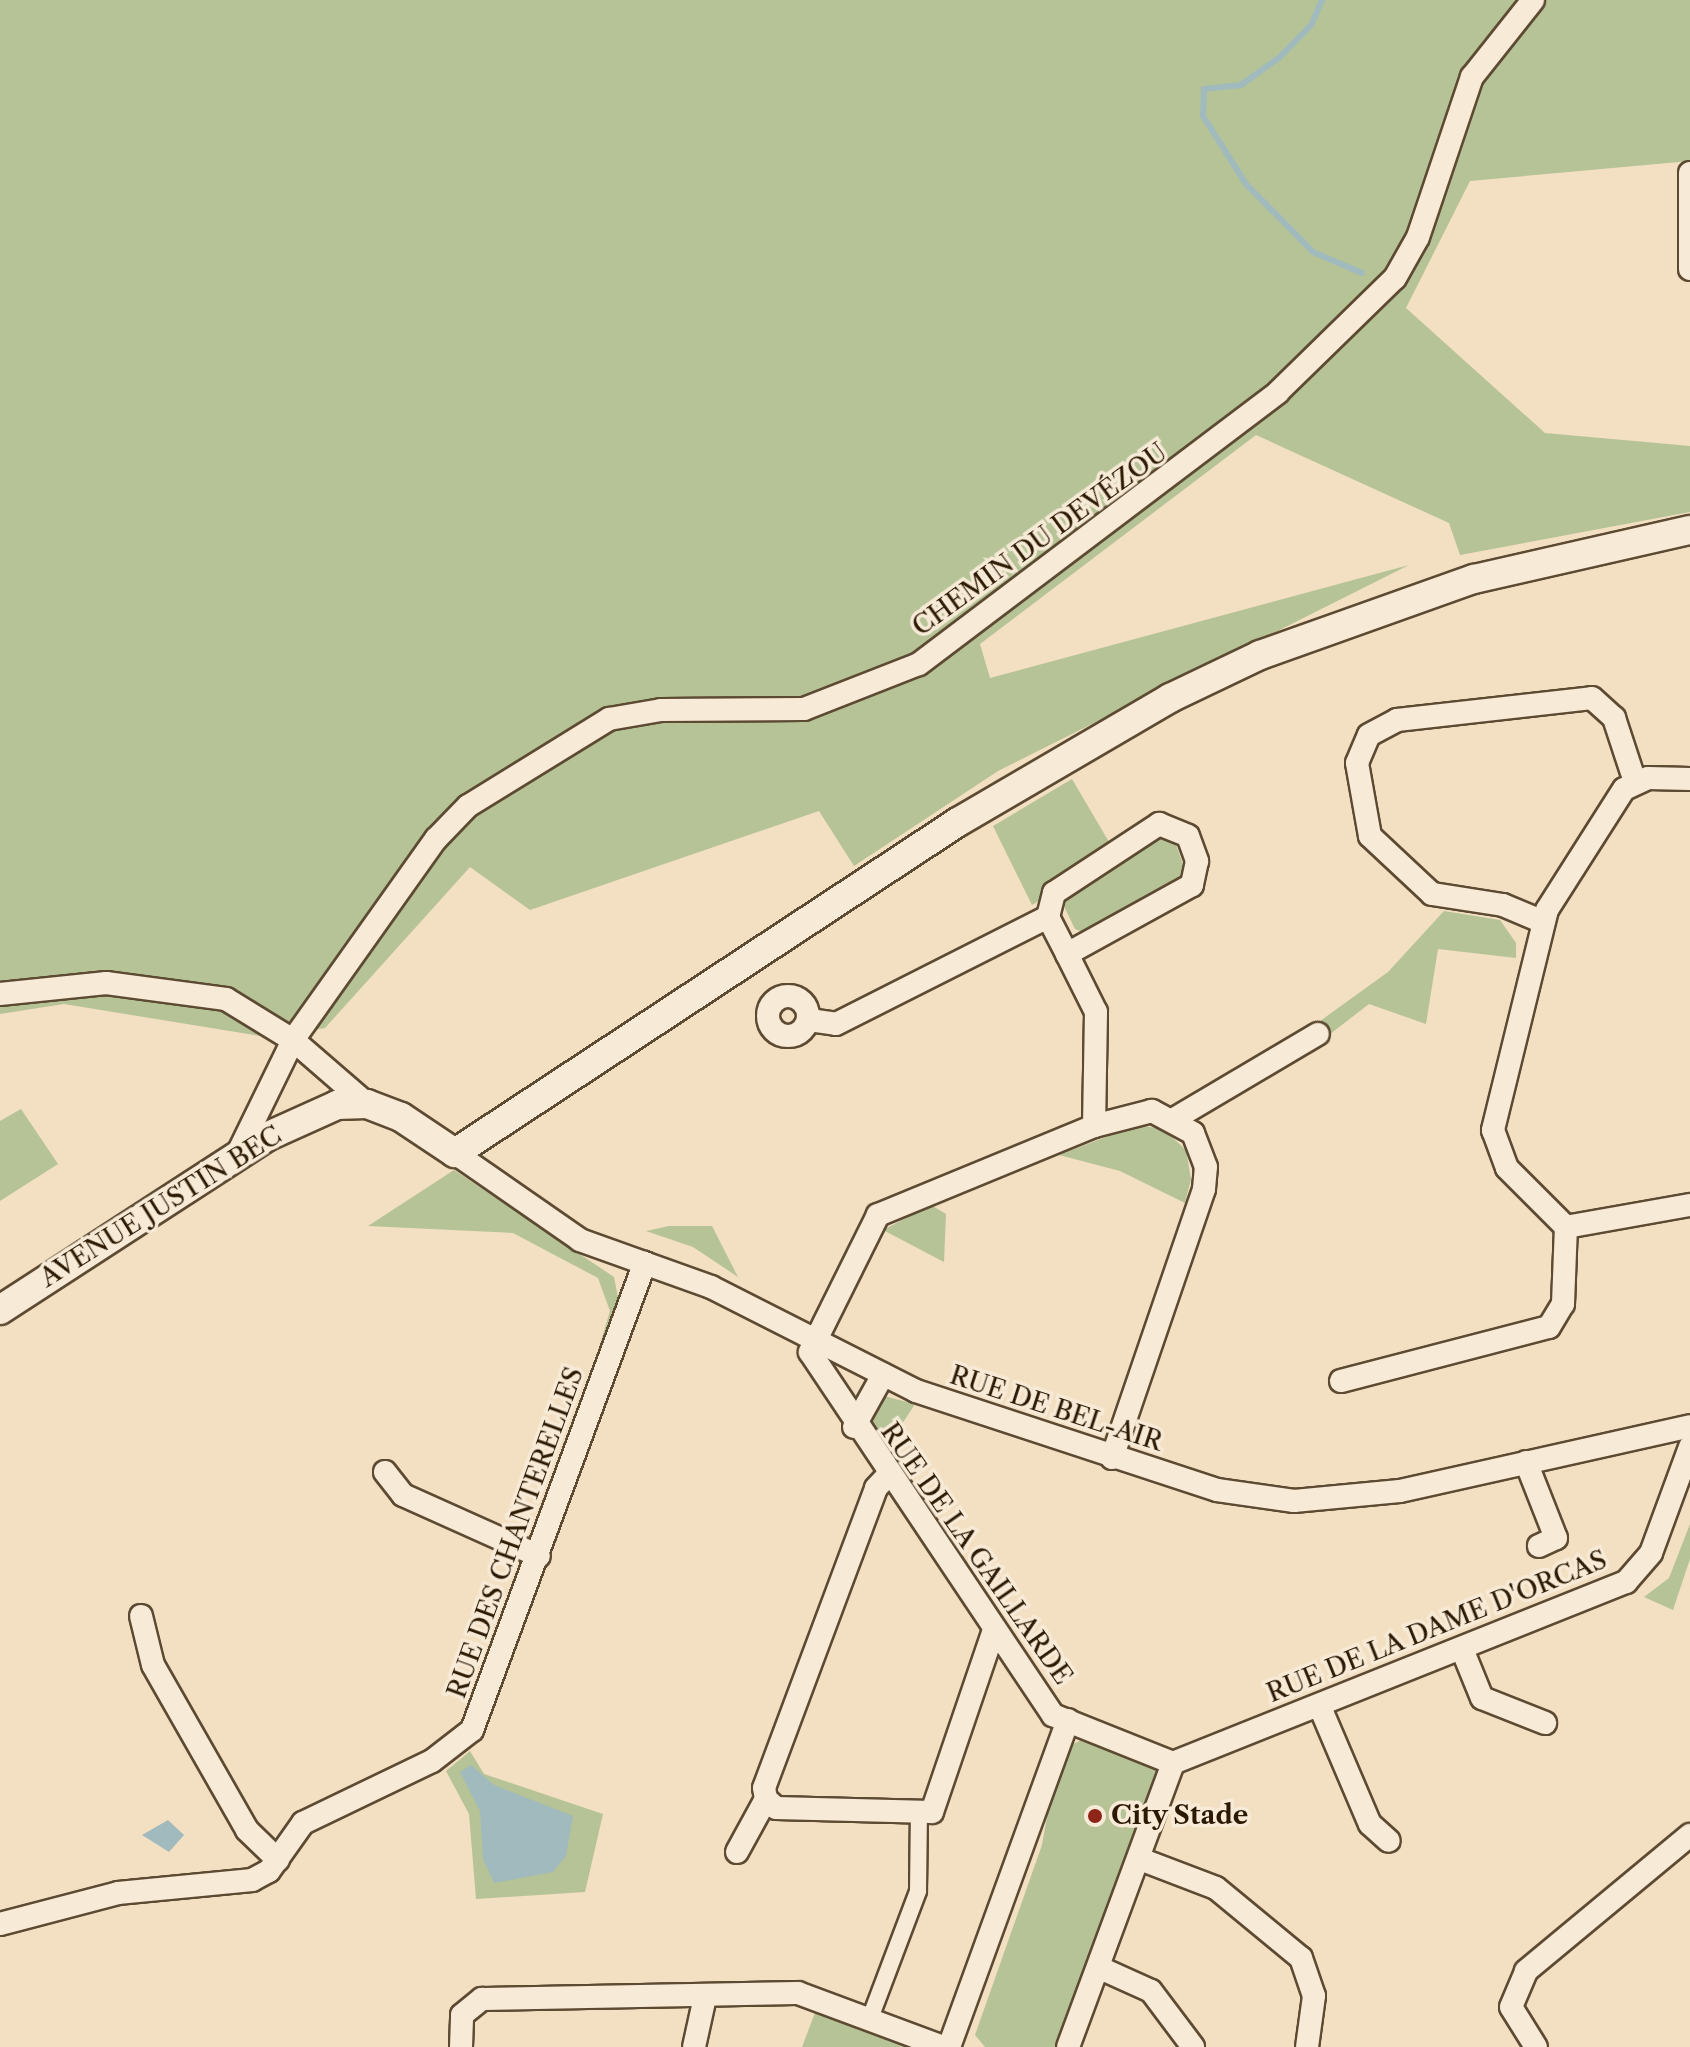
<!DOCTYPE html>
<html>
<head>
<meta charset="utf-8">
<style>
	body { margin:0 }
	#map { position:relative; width:1690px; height:2047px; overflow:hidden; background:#f3dfc1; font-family:"Libre Caslon Text",serif }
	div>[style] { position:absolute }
	.green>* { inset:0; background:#b5c397 }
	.water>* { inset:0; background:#a0babd }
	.stream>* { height:6px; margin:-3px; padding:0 3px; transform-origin:3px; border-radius:3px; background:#a0babd }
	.roads { filter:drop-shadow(2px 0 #5d4a32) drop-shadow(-2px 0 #5d4a32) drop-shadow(0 2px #5d4a32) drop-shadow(0 -2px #5d4a32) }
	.pedestrian>* { height:16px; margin:-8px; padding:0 8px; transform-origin:8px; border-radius:8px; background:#f7ead7 }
	.minor>* { height:22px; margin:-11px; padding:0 11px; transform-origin:11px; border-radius:11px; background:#f7ead7 }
	.minor>.ring { margin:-11px; padding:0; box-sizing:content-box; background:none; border:22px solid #f7ead7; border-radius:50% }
	.tertiary>* { height:28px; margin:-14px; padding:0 14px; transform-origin:14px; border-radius:14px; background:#f7ead7 }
	.dots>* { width:22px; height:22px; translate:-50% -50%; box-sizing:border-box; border:4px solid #f7ead7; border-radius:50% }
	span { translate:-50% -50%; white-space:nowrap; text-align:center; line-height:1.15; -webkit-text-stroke:7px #f7ead7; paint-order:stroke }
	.street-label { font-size:26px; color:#2b1902 }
	.poi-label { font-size:26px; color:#2b1902; font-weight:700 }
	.left { translate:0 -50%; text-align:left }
</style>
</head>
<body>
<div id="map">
	<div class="green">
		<i style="clip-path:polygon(0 0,1690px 0,1690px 161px,1470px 181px,1406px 308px,1545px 433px,1690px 446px,1690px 512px,1460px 555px,1449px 523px,1256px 435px,980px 644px,990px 678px,1409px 565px,998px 771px,854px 866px,819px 811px,530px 910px,470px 867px,325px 1028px,266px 1037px,64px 1004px,0 1014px)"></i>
		<i style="clip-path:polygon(1072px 779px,1109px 842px,1049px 880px,1044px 898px,1032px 905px,993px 826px)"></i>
		<i style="clip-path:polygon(1156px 837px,1174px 839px,1185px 870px,1178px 884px,1083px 932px,1075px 929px,1061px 900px)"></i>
		<i style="clip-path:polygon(1444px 911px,1500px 920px,1516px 943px,1516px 958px,1438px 949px,1426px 1024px,1369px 1004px,1325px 1038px,1316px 1024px,1388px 972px)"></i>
		<i style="clip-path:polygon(21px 1109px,58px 1164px,0 1201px,0 1121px)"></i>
		<i style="clip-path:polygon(1137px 1125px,1163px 1129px,1186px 1150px,1191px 1179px,1185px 1203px,1120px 1171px,1059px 1155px)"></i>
		<i style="clip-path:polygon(454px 1170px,614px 1277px,619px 1303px,574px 1431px,610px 1311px,598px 1278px,513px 1233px,368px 1226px)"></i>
		<i style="clip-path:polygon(931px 1205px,946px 1214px,944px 1262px,883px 1230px)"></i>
		<i style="clip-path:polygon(669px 1226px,712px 1226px,738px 1277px,693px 1247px,646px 1231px)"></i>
		<i style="clip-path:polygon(880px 1395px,915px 1404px,886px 1449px,869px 1424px)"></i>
		<i style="clip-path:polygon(1690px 1524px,1690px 1559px,1673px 1610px,1644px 1597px,1669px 1578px)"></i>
		<i style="clip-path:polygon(1086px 1738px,1154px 1759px,1160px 1774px,1059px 2047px,985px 2047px,975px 2035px,1042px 1845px,1050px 1800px,1071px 1745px)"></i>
		<i style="clip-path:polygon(470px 1751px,484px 1774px,603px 1814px,585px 1892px,476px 1899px,469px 1814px,446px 1771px)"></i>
		<i style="clip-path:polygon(816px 2010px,909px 2047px,802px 2047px)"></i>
	</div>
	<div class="water">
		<i style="clip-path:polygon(471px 1765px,494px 1785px,573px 1816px,566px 1856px,553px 1872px,494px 1883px,483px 1859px,480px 1811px,460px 1772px)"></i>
		<i style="clip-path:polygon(168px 1820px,184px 1835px,169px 1852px,142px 1835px)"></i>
	</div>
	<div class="stream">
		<i style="left:1322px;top:0;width:26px;rotate:113deg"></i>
		<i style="left:1312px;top:24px;width:46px;rotate:134.1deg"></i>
		<i style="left:1280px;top:57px;width:48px;rotate:144.3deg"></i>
		<i style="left:1241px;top:85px;width:37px;rotate:174deg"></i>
		<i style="left:1204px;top:89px;width:27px;rotate:92deg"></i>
		<i style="left:1203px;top:116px;width:80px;rotate:57.7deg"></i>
		<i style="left:1246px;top:184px;width:95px;rotate:45.4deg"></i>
		<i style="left:1313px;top:252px;width:53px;rotate:23.2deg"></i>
	</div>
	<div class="roads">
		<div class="pedestrian">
			<i style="left:869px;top:2021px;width:139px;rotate:-69.3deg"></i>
			<i style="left:918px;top:1891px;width:79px;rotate:-89.3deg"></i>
		</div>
		<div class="minor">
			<i style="left:1690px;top:173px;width:96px;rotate:90deg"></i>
			<i style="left:1690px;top:779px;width:42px;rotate:-178.6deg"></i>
			<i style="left:1648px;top:778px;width:26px;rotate:155deg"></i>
			<i style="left:1624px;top:789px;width:143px;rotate:122.5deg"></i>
			<i style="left:1547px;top:910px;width:227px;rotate:103.8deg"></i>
			<i style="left:1493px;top:1130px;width:40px;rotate:69.8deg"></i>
			<i style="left:1507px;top:1168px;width:83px;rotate:45deg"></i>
			<i style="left:1566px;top:1227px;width:126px;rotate:-10.1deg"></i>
			<i style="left:1159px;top:824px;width:31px;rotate:22deg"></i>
			<i style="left:1188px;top:836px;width:27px;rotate:70deg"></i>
			<i style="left:1197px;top:861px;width:25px;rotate:102deg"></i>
			<i style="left:1192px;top:885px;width:143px;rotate:151.1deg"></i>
			<i style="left:1067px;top:954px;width:42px;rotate:-117.2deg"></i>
			<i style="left:1048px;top:917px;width:25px;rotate:-76deg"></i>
			<i style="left:1054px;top:893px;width:126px;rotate:-33.3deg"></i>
			<i style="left:1541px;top:921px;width:41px;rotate:-157.2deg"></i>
			<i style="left:1503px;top:905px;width:72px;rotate:-171.2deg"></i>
			<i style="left:1432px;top:894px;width:85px;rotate:-136.9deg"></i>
			<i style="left:1370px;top:836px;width:74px;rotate:-100.1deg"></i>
			<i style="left:1357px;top:763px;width:30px;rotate:-67deg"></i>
			<i style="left:1369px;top:735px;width:32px;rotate:-28deg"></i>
			<i style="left:1397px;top:720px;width:196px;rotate:-6.4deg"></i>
			<i style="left:1592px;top:698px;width:30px;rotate:42deg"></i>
			<i style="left:1614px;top:718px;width:67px;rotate:71.8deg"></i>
			<i style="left:1067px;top:954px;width:65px;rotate:63.4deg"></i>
			<i style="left:1096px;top:1012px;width:114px;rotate:91deg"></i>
			<i style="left:0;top:994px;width:107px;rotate:-5.9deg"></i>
			<i style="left:106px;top:983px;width:121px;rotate:7.6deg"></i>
			<i style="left:226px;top:999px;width:79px;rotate:31.5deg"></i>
			<i style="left:293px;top:1040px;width:98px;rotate:40.9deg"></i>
			<i class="ring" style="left:768px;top:996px;width:18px;height:18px"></i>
			<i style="left:809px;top:1020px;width:27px;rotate:8deg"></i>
			<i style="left:836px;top:1024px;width:237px;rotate:-26.8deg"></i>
			<i style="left:1174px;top:1119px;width:167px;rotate:-30.6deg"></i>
			<i style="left:455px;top:1153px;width:152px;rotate:34.8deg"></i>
			<i style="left:580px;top:1240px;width:139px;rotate:19.7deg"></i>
			<i style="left:711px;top:1287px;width:230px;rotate:26.9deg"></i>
			<i style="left:916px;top:1391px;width:317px;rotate:18.2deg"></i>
			<i style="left:1217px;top:1490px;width:78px;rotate:8.1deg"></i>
			<i style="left:1294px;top:1501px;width:106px;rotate:-5.4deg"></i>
			<i style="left:1400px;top:1491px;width:297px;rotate:-12.6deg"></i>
			<i style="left:237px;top:1155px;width:128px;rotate:-64deg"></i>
			<i style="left:293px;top:1040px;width:247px;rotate:-54.6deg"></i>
			<i style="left:436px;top:839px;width:46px;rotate:-45.9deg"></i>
			<i style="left:468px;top:806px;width:166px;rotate:-31.7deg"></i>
			<i style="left:609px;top:719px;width:53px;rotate:-9.8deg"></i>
			<i style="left:661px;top:710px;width:143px;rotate:-0.4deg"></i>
			<i style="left:804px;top:709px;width:123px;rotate:-21.4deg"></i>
			<i style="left:919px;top:664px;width:450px;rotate:-37.1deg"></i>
			<i style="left:1278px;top:392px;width:163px;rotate:-44.3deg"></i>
			<i style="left:1395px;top:278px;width:47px;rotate:-60.7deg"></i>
			<i style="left:1418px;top:237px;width:169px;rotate:-71.4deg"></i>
			<i style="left:1472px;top:77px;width:98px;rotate:-51.6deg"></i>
			<i style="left:1341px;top:1381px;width:215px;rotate:-14.6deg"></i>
			<i style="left:1549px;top:1327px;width:27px;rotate:-59deg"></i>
			<i style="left:1563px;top:1304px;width:77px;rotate:-87.8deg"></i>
			<i style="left:854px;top:1427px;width:60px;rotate:-60.9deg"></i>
			<i style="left:1112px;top:1458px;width:284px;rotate:-71.1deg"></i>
			<i style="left:1204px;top:1189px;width:22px;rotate:-85deg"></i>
			<i style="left:1206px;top:1167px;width:36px;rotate:-111deg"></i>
			<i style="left:1193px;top:1133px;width:47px;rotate:-151.8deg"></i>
			<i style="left:1152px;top:1111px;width:60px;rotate:165.5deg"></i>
			<i style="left:1094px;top:1126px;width:234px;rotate:157.6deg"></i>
			<i style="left:878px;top:1215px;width:153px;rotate:116.4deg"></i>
			<i style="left:810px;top:1352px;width:437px;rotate:56.2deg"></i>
			<i style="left:1053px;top:1715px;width:129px;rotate:21.8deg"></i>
			<i style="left:1526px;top:1462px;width:82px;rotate:68.5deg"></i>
			<i style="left:1556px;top:1538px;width:19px;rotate:155deg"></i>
			<i style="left:385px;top:1472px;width:29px;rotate:52deg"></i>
			<i style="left:403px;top:1495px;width:149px;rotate:24.2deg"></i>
			<i style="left:141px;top:1616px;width:50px;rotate:76.2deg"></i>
			<i style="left:153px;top:1665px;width:190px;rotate:60.3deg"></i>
			<i style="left:247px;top:1830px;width:43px;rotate:44.1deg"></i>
			<i style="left:1462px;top:1649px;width:53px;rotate:67.8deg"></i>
			<i style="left:1482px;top:1698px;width:68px;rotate:21.6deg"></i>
			<i style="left:1320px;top:1707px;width:127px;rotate:66.9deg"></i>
			<i style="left:1370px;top:1824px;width:25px;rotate:42deg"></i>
			<i style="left:1173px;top:1763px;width:488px;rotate:-21.8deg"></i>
			<i style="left:1626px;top:1582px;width:38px;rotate:-49deg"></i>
			<i style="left:1651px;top:1553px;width:113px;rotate:-69.8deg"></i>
			<i style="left:766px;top:1799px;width:13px;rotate:42deg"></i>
			<i style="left:776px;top:1808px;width:156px;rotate:1.5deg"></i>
			<i style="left:932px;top:1812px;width:192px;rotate:-71.2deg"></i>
			<i style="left:737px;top:1852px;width:60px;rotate:-61.3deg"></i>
			<i style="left:766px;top:1799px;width:11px;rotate:-100deg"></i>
			<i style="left:764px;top:1788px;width:320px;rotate:-69.5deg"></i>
			<i style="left:876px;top:1488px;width:21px;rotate:-47deg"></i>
			<i style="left:1140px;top:1859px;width:81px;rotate:20.9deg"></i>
			<i style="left:1216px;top:1888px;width:110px;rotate:39.5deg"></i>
			<i style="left:1301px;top:1958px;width:40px;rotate:71.1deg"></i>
			<i style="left:1314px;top:1996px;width:51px;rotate:97.8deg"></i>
			<i style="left:0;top:1924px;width:122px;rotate:-14.7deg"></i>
			<i style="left:118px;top:1893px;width:135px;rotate:-5.5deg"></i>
			<i style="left:252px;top:1880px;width:19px;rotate:-28deg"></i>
			<i style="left:269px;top:1871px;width:59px;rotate:-54.7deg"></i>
			<i style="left:303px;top:1823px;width:143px;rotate:-25.7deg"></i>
			<i style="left:432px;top:1761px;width:51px;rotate:-37.8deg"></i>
			<i style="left:472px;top:1730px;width:498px;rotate:-69.7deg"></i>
			<i style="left:1100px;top:1968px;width:56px;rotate:24.3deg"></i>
			<i style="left:1151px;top:1991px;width:70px;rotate:53.1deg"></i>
			<i style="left:461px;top:2047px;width:32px;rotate:-88deg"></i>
			<i style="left:462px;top:2015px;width:26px;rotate:-39deg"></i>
			<i style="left:482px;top:1999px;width:316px;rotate:-1.1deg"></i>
			<i style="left:798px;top:1993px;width:155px;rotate:20.4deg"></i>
			<i style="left:694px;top:2047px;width:51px;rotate:-77.6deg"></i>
			<i style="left:949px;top:2047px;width:348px;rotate:-70deg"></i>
			<i style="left:1068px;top:2047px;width:303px;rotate:-69.7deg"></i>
			<i style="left:1536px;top:2047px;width:47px;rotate:-122deg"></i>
			<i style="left:1511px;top:2007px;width:39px;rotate:-67deg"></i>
			<i style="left:1526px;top:1971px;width:213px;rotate:-39.7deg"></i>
		</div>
		<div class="tertiary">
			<i style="left:0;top:1310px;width:317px;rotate:-33deg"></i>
			<i style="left:266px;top:1137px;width:78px;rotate:-24.3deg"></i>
			<i style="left:337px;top:1105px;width:30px;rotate:-2deg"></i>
			<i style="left:367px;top:1104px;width:36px;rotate:21deg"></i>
			<i style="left:401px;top:1117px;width:65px;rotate:33.7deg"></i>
			<i style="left:455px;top:1153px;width:602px;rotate:-33.35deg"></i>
			<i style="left:958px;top:822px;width:246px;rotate:-30.3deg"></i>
			<i style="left:1170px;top:698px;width:100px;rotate:-25.5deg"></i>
			<i style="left:1260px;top:655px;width:227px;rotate:-19.6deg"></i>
			<i style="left:1474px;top:579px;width:221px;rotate:-12.8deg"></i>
		</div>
	</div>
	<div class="dots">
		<i style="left:1095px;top:1816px;background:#8f2418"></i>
	</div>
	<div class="street-label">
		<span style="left:1040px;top:540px;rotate:-36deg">CHEMIN DU DEVÉZOU</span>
		<span style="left:161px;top:1207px;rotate:-32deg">AVENUE JUSTIN BEC</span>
		<span style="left:1056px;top:1409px;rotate:18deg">RUE DE BEL-AIR</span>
		<span style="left:516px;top:1533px;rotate:-70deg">RUE DES CHANTERELLES</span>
		<span style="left:976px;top:1554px;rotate:55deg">RUE DE LA GAILLARDE</span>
		<span style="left:1437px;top:1627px;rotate:-22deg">RUE DE LA DAME D'ORCAS</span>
	</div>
	<div class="poi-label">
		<span class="left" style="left:1111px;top:1816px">City Stade</span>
	</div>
</div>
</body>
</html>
